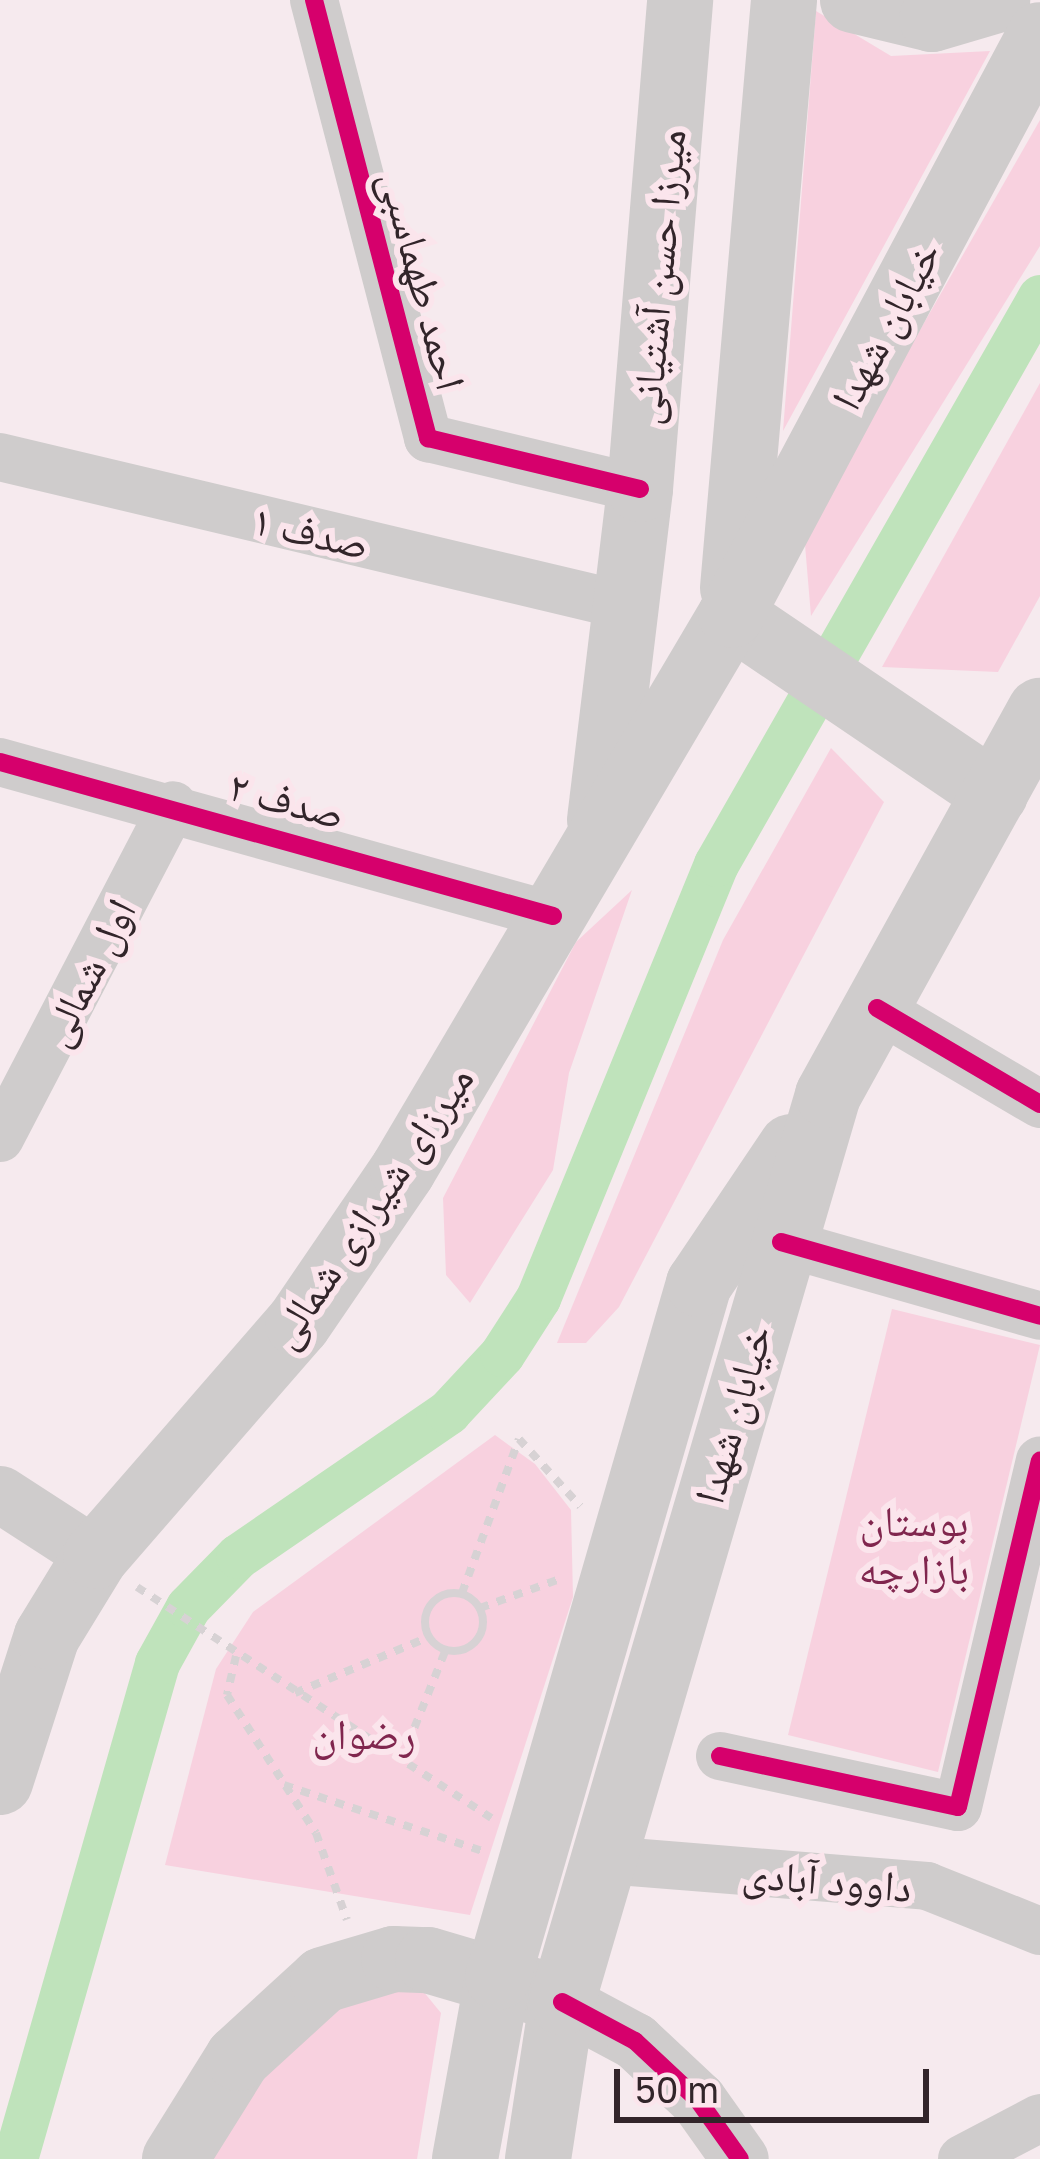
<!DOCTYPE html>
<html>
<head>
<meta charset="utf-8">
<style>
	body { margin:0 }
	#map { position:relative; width:1040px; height:2159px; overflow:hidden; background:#f6eaee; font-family:"Golos Text","Noto Naskh Arabic",sans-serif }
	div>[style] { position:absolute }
	.green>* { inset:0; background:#f8d1df }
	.canal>* { height:45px; margin:-22.5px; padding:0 22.5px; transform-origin:22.5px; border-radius:22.5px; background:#bfe3bb }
	.path>* { height:8px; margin-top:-4px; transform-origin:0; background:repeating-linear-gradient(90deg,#d7d2d4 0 9px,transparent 0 18px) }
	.path>.ring { margin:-4px; padding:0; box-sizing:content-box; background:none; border:8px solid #d7d2d4; border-radius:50% }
	.minor>* { height:48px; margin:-24px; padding:0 24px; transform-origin:24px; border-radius:24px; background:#cfcccc }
	.tertiary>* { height:57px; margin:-28.5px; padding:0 28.5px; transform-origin:28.5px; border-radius:28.5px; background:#cfcccc }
	.secondary>* { height:66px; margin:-33px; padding:0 33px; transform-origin:33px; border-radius:33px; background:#cfcccc }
	.cycleway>* { height:18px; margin:-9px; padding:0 9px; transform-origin:9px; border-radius:9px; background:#d6006c }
	span { translate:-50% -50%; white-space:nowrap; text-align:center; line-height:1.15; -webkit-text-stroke:12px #fbe5ec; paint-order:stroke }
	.street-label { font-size:42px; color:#32252a }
	.park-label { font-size:42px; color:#80264e }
	.scale { position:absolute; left:614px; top:2069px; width:315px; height:54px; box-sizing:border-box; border:6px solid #32252a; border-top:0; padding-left:15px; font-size:36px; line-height:42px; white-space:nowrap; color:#32252a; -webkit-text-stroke:9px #fbe5ec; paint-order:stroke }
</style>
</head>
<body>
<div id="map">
	<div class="green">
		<i style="clip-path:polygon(816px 11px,891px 56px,990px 51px,783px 431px)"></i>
		<i style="clip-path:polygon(1040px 120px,1040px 246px,811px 616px,804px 533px)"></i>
		<i style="clip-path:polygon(1040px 383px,1040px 596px,998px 672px,882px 667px)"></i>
		<i style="clip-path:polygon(831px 748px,884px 802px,619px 1307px,586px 1343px,557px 1343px,723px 940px)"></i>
		<i style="clip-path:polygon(632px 890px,569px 1073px,553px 1170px,470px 1303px,446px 1275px,443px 1198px,576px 942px)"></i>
		<i style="clip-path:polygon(892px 1309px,1040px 1345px,938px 1772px,788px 1735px)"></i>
		<i style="clip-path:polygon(495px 1435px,535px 1464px,571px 1510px,573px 1597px,470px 1915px,165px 1865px,216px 1669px,253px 1612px)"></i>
		<i style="clip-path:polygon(423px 1991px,441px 2013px,417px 2159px,185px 2159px,314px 1994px)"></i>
	</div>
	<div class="canal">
		<i style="left:15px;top:2159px;width:516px;rotate:-74.02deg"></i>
		<i style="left:157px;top:1663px;width:64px;rotate:-61deg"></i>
		<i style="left:188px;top:1607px;width:71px;rotate:-45.6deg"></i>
		<i style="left:238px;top:1556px;width:255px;rotate:-34.4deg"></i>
		<i style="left:448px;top:1412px;width:79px;rotate:-47deg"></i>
		<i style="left:502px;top:1354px;width:67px;rotate:-57.3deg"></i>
		<i style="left:538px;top:1298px;width:469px;rotate:-67.7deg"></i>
		<i style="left:716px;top:864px;width:653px;rotate:-60.26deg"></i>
	</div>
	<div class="path">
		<i style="left:137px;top:1587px;width:423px;rotate:33.1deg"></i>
		<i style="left:462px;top:1593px;width:164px;rotate:-69.7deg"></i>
		<i style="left:519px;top:1439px;width:91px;rotate:47.7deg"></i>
		<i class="ring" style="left:425px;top:1593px;width:50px;height:50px"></i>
		<i style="left:480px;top:1608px;width:82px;rotate:-20deg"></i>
		<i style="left:236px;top:1656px;width:40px;rotate:103deg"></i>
		<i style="left:227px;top:1695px;width:164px;rotate:57.2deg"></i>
		<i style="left:316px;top:1833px;width:92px;rotate:70.4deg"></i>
		<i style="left:295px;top:1693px;width:145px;rotate:-22.7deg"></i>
		<i style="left:401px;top:1761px;width:121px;rotate:-68.1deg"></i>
		<i style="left:284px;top:1785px;width:209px;rotate:18.4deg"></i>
	</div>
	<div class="minor">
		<i style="left:314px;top:0;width:453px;rotate:75.4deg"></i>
		<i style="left:428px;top:438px;width:218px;rotate:13.5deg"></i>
		<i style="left:0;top:457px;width:639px;rotate:13.38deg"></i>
		<i style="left:0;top:762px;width:574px;rotate:15.56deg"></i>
		<i style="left:877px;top:1008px;width:189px;rotate:30.5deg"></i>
		<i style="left:0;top:1138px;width:375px;rotate:-62.5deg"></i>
		<i style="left:781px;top:1242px;width:269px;rotate:15.9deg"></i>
		<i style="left:720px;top:1756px;width:243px;rotate:12.1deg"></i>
		<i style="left:958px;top:1807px;width:356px;rotate:-76.7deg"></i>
		<i style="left:606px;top:1860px;width:322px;rotate:4.6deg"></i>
		<i style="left:927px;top:1886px;width:122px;rotate:21.7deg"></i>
		<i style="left:962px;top:2159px;width:88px;rotate:-27.7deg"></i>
	</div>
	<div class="tertiary">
		<i style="left:0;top:1494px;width:114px;rotate:32.9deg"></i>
		<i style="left:562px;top:2002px;width:83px;rotate:28.1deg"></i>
		<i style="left:635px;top:2041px;width:86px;rotate:43.1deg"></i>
		<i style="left:698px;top:2100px;width:72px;rotate:54.6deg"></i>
	</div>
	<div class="secondary">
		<i style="left:853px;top:0;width:81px;rotate:13.5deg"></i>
		<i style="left:932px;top:19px;width:68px;rotate:-16.3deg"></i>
		<i style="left:733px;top:588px;width:590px;rotate:-85.04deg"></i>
		<i style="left:731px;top:615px;width:319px;rotate:34.1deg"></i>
		<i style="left:600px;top:820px;width:333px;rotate:-83.1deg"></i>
		<i style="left:640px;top:489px;width:491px;rotate:-85.3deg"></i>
		<i style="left:0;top:1782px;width:153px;rotate:-72.2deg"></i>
		<i style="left:47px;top:1636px;width:94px;rotate:-58.5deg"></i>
		<i style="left:96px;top:1556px;width:308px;rotate:-49deg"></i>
		<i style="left:298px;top:1324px;width:186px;rotate:-55.7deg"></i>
		<i style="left:403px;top:1170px;width:645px;rotate:-59.42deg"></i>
		<i style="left:731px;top:615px;width:657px;rotate:-61.95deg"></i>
		<i style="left:175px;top:2159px;width:119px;rotate:-58deg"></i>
		<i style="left:238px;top:2058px;width:115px;rotate:-42.5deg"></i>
		<i style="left:323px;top:1980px;width:74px;rotate:-16.5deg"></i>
		<i style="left:394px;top:1959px;width:34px;rotate:2deg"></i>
		<i style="left:428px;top:1960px;width:114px;rotate:16.4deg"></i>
		<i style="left:465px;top:2159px;width:185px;rotate:-79.7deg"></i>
		<i style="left:498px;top:1977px;width:722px;rotate:-73.83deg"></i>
		<i style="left:699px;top:1284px;width:165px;rotate:-56.1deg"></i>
		<i style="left:538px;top:2159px;width:159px;rotate:-81.3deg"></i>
		<i style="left:562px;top:2002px;width:945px;rotate:-73.65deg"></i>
		<i style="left:828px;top:1095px;width:439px;rotate:-61.1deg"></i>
	</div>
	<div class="cycleway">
		<i style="left:314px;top:0;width:453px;rotate:75.4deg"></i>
		<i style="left:428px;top:438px;width:218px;rotate:13.5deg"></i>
		<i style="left:0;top:762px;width:574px;rotate:15.56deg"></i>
		<i style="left:877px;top:1008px;width:189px;rotate:30.5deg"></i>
		<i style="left:781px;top:1242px;width:269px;rotate:15.9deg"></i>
		<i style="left:720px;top:1756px;width:243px;rotate:12.1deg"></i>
		<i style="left:958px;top:1807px;width:356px;rotate:-76.7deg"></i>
		<i style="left:562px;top:2002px;width:83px;rotate:28.1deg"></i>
		<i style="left:635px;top:2041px;width:86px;rotate:43.1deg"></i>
		<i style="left:698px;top:2100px;width:72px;rotate:54.6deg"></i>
	</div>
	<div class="street-label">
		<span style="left:657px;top:277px;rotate:-85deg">میرزا حسن آشتیانی</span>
		<span style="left:424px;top:280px;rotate:75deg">احمد طهماسبی</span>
		<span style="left:885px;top:325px;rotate:-62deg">خیابان شهدا</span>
		<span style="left:311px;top:531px;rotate:13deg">صدف ۱</span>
		<span style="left:287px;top:799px;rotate:15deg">صدف ۲</span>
		<span style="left:87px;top:972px;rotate:-63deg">اول شمالی</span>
		<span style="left:370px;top:1206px;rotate:-56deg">میرزای شیرازی شمالی</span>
		<span style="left:732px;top:1414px;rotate:-74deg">خیابان شهدا</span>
		<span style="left:827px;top:1879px;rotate:5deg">داوود آبادی</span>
	</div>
	<div class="park-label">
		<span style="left:914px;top:1544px">بوستان<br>بازارچه</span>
		<span style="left:364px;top:1733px">رضوان</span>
	</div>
	<div class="scale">50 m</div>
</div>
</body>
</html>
